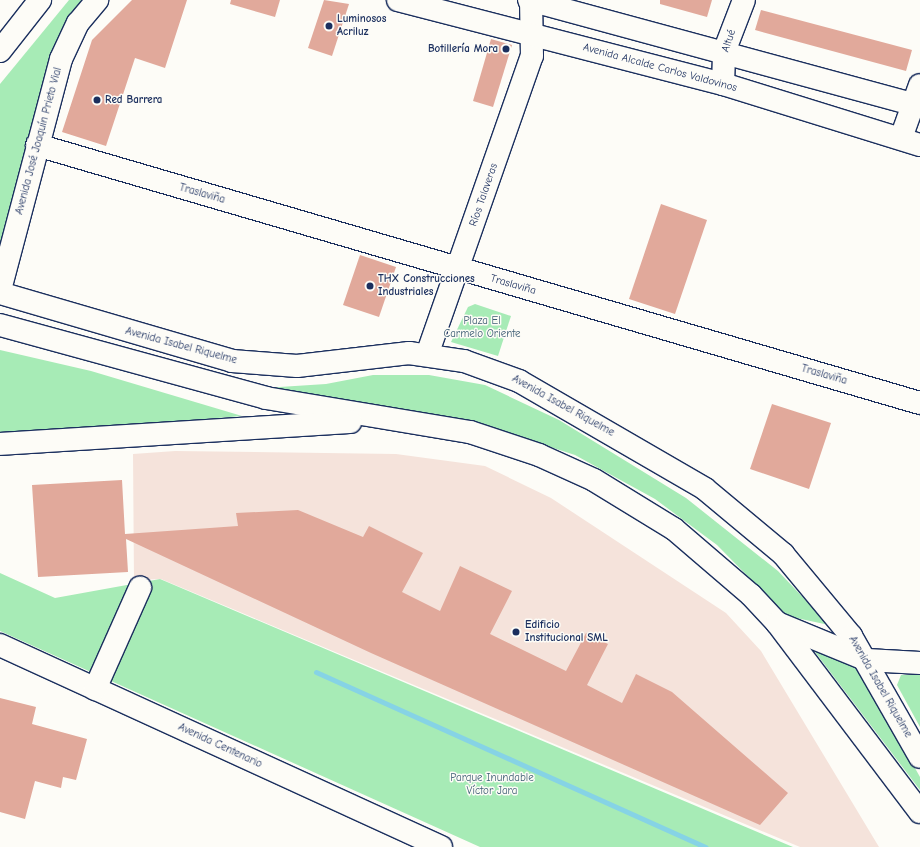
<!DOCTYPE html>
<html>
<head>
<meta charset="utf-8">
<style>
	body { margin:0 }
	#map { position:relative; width:920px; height:847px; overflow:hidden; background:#fdfcf7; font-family:"Comic Neue",sans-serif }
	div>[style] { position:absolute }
	.built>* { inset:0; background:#f5e3db }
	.green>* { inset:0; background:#a7ebb6 }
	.stream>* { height:5px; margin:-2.5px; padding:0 2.5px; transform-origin:2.5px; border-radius:2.5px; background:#86d3e5 }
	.building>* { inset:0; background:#e1a99b }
	.roads { filter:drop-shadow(1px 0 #1b2f5e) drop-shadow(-1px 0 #1b2f5e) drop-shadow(0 1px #1b2f5e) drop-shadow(0 -1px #1b2f5e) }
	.minor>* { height:22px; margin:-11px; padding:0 11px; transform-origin:11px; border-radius:11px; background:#fdfcf7 }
	.major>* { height:22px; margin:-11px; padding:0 11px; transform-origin:11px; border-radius:11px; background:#fdfcf7 }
	.highway>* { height:22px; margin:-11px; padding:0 11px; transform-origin:11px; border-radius:11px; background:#fdfcf7 }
	.dots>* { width:11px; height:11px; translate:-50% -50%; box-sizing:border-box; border:2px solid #fdfcf7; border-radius:50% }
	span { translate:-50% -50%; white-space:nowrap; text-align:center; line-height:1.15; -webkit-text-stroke:3px #fdfcf7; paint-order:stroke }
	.poi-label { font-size:11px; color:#1b2f5e; font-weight:700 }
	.left { translate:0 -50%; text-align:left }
	.right { translate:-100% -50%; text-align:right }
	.street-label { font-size:11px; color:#1b2f5e }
	.park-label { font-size:11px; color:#3e5e74 }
</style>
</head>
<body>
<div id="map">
	<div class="built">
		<i style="clip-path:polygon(175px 451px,396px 454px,485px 466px,551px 498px,726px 613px,761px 651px,879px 847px,800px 847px,161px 579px,134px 580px,133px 454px)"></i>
	</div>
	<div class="green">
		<i style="clip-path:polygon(69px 0,91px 0,0 265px,0 84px)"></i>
		<i style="clip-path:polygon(475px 304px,511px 316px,498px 356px,451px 342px,468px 307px)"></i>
		<i style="clip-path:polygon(0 350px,91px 371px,242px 416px,0 436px)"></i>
		<i style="clip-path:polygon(373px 375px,429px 375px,485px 385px,559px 420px,686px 498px,778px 571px,829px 625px,787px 616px,717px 545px,655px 499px,575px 455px,492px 428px,400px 409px,319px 399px,264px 388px,326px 384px)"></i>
		<i style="clip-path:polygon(0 573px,55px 598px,160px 579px,793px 847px,480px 847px,0 631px)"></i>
		<i style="clip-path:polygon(812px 648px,859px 669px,920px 777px,920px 790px)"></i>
		<i style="clip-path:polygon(901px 675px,920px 675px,920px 727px,897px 685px)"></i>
	</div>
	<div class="stream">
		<i style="left:316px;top:672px;width:427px;rotate:24.2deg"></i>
	</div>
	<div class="building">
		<i style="clip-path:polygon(132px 0,187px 0,165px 68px,135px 58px,106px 146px,62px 132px,92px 40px)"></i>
		<i style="clip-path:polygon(231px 0,280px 0,275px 17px,230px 4px)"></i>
		<i style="clip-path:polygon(324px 0,349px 4px,332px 56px,308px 48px)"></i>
		<i style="clip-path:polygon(660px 0,712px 0,707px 17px,660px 4px)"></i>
		<i style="clip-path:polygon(761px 10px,912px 50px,906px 71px,755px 30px)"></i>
		<i style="clip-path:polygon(491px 39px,512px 45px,493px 107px,473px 101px)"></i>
		<i style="clip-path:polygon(661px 204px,707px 220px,675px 314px,629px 299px)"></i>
		<i style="clip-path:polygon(360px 255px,396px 267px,379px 317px,343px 305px)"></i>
		<i style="clip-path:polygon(772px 404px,831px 423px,809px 489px,750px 469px)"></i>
		<i style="clip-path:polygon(122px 480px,125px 534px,238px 526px,236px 513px,298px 510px,363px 537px,369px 526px,423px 553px,402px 592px,440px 611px,460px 566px,512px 591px,490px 634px,566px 671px,586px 633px,608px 644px,587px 685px,622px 703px,636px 674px,672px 692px,788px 793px,760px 825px,371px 653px,126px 539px,128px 572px,38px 577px,32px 485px)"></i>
		<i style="clip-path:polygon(0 698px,36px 707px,32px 724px,87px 739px,76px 780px,63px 777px,61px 788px,35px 781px,25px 819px,0 812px)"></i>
	</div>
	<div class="roads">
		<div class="minor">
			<i style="left:723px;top:84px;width:32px;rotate:-88deg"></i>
			<i style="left:724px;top:52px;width:56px;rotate:-69deg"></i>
			<i style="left:901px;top:138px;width:56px;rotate:-70.3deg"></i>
			<i style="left:37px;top:145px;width:920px;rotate:16.29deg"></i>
			<i style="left:0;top:290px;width:239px;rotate:-75.2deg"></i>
			<i style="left:61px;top:59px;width:40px;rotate:-65deg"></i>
			<i style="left:78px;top:23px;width:30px;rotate:-50deg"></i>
			<i style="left:427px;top:355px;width:317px;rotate:-70.7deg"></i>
			<i style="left:532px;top:56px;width:56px;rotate:-91deg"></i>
			<i style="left:777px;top:623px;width:97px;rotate:22.3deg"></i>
			<i style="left:867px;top:660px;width:53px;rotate:3.2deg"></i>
			<i style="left:0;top:645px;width:485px;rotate:24.6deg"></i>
			<i style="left:95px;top:689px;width:111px;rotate:-66deg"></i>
		</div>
		<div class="major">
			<i style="left:398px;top:0;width:336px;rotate:14.5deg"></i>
			<i style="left:723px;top:84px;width:206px;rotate:17.2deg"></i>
			<i style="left:529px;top:0;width:405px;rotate:15.2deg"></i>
			<i style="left:0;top:51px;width:65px;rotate:-51.9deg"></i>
		</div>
		<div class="highway">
			<i style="left:0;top:293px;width:242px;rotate:16.3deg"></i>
			<i style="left:232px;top:361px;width:65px;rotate:4.4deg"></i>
			<i style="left:297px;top:366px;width:113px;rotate:-6.6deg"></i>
			<i style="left:409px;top:353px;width:56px;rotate:8.3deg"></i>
			<i style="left:464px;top:361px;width:59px;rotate:20deg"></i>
			<i style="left:519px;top:381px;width:215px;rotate:30.1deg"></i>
			<i style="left:705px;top:489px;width:102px;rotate:39.8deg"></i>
			<i style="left:783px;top:554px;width:107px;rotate:50.3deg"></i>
			<i style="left:851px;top:636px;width:139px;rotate:60.3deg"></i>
			<i style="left:0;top:325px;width:276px;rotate:15.3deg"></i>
			<i style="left:266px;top:398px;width:207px;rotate:9.5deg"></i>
			<i style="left:470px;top:432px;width:73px;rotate:18.4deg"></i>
			<i style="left:539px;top:455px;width:60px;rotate:24.4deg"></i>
			<i style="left:594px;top:480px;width:94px;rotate:31.5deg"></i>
			<i style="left:674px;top:529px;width:101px;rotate:40.6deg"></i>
			<i style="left:751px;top:595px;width:38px;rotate:47deg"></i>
			<i style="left:777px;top:623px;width:237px;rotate:52.9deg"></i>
			<i style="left:0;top:444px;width:351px;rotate:-3.6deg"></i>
		</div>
	</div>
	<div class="dots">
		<i style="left:329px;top:26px;background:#1b2f5e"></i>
		<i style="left:506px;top:49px;background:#1b2f5e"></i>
		<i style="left:97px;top:100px;background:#1b2f5e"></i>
		<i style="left:370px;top:286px;background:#1b2f5e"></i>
		<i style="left:516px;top:632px;background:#1b2f5e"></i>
	</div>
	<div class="poi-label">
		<span class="left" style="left:337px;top:26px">Luminosos<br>Acriluz</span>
		<span class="right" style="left:498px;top:49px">Botillería Mora</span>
		<span class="left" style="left:105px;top:100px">Red Barrera</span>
		<span class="left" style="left:378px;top:286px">THX Construcciones<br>Industriales</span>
		<span class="left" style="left:525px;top:632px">Edificio<br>Institucional SML</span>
	</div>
	<div class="street-label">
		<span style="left:729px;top:41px;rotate:-72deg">Altué</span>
		<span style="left:660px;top:68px;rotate:15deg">Avenida Alcalde Carlos Valdovinos</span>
		<span style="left:39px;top:141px;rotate:-75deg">Avenida José Joaquín Prieto Vial</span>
		<span style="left:202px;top:194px;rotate:16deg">Traslaviña</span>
		<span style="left:484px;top:195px;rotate:-71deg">Ríos Talaveras</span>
		<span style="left:513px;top:285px;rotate:16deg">Traslaviña</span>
		<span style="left:181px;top:346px;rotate:15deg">Avenida Isabel Riquelme</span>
		<span style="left:824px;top:375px;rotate:16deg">Traslaviña</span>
		<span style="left:563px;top:406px;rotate:29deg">Avenida Isabel Riquelme</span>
		<span style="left:880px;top:687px;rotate:60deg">Avenida Isabel Riquelme</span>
		<span style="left:220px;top:746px;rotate:25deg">Avenida Centenario</span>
	</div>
	<div class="park-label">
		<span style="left:482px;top:328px">Plaza El<br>Carmelo Oriente</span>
		<span style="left:492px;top:785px">Parque Inundable<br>Víctor Jara</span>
	</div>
</div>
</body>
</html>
